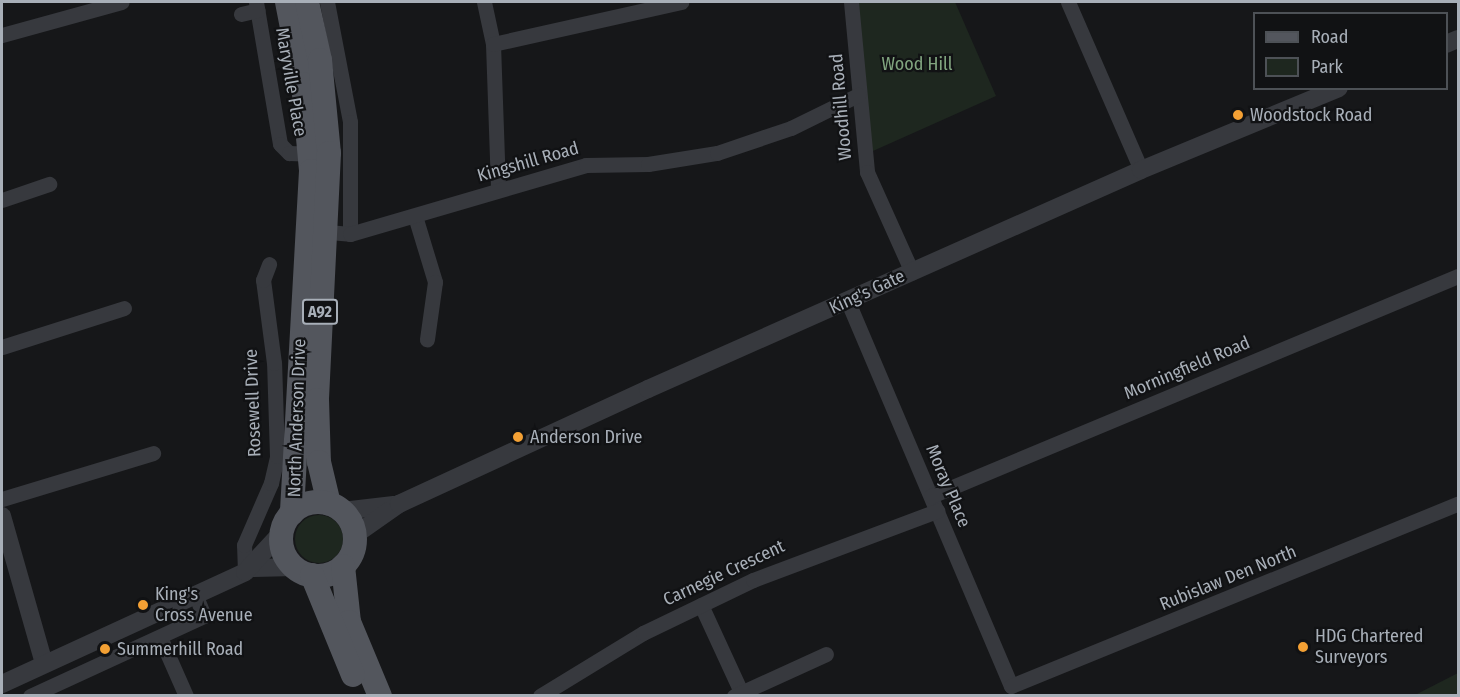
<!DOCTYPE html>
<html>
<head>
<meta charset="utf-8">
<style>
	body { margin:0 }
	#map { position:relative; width:1460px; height:697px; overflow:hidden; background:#161719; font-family:"Fira Sans Condensed",sans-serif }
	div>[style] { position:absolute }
	.green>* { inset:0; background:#1e271f }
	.round { border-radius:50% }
	.minor>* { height:15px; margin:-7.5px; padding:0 7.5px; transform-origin:7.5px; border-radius:7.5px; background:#37393e }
	.tertiary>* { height:18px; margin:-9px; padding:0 9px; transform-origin:9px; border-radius:9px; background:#37393e }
	.primary>* { height:24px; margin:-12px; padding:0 12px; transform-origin:12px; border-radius:12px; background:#53565d }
	.primary>.ring { margin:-12px; padding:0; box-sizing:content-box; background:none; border:24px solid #53565d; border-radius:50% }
	.dots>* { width:16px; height:16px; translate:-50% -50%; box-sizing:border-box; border:3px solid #111214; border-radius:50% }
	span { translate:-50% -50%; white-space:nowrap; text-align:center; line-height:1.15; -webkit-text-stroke:4.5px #111214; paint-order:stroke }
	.shield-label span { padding:2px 4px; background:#111214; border:2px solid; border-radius:4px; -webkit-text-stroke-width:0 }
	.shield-label { font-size:16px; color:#a8afb8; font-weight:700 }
	.park-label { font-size:18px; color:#81a47f }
	.street-label { font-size:18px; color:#a8afb8 }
	.poi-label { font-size:18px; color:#a8afb8 }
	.left { translate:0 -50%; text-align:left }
	.frame { position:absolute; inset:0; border:3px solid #a8afb8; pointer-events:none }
	.legend { position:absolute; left:1253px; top:12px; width:195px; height:78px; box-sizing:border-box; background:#111214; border:2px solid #4d5156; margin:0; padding:8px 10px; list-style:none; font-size:18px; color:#a8afb8 }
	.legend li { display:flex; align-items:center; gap:12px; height:30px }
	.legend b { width:30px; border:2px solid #4d5156 }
</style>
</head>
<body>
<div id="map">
	<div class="green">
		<i style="clip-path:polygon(851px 2px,955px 2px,996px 96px,864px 155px)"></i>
		<i class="round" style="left:295px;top:515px;width:48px;height:48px"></i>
		<i style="clip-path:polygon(1458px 673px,1458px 695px,1415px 695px)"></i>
	</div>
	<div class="minor">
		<i style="left:256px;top:2px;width:144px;rotate:80.4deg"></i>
		<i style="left:280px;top:144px;width:13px;rotate:45deg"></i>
		<i style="left:289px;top:153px;width:28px;rotate:2deg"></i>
		<i style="left:327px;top:2px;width:122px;rotate:79.1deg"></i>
		<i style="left:350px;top:122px;width:112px;rotate:90deg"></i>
		<i style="left:484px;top:2px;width:43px;rotate:77.9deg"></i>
		<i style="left:493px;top:44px;width:146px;rotate:88deg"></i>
		<i style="left:851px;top:2px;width:171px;rotate:84.6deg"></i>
		<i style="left:867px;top:172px;width:110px;rotate:65.8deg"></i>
		<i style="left:1068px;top:2px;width:183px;rotate:66.5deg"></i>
		<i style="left:241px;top:14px;width:17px;rotate:-13deg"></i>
		<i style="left:2px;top:35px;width:124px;rotate:-15.4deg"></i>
		<i style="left:493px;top:44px;width:193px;rotate:-12.6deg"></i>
		<i style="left:2px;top:200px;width:50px;rotate:-18.8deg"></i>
		<i style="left:415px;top:216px;width:69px;rotate:73.1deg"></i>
		<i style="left:435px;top:282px;width:58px;rotate:98deg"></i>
		<i style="left:317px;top:231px;width:33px;rotate:5deg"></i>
		<i style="left:350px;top:234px;width:246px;rotate:-16.3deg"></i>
		<i style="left:586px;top:165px;width:62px;rotate:-0.9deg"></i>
		<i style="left:648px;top:164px;width:70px;rotate:-9.1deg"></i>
		<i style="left:717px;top:153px;width:78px;rotate:-18.7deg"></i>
		<i style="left:791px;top:128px;width:75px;rotate:-26.2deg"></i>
		<i style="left:848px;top:302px;width:417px;rotate:67deg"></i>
		<i style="left:1011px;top:686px;width:483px;rotate:-22.2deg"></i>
		<i style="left:2px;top:347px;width:128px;rotate:-17.7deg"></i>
		<i style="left:931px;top:496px;width:571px;rotate:-22.66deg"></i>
		<i style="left:2px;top:499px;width:158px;rotate:-16.9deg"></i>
		<i style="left:245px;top:572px;width:27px;rotate:-92deg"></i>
		<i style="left:244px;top:545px;width:68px;rotate:-66.5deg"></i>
		<i style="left:271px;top:483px;width:28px;rotate:-77deg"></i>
		<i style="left:277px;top:456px;width:93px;rotate:-91.8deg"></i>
		<i style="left:274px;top:363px;width:84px;rotate:-97.5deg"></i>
		<i style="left:263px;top:280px;width:17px;rotate:-69deg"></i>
		<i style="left:701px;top:605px;width:96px;rotate:65.3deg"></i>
		<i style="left:160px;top:637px;width:64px;rotate:66.2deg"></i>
		<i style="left:30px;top:696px;width:192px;rotate:-24.7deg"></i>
		<i style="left:204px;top:616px;width:22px;rotate:-112deg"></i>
		<i style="left:540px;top:696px;width:121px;rotate:-31.5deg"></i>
		<i style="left:643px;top:633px;width:122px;rotate:-25.7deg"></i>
		<i style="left:753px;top:580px;width:197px;rotate:-20.6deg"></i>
		<i style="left:734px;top:696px;width:101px;rotate:-24.5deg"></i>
	</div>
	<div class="tertiary">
		<i style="left:1446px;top:44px;width:13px;rotate:-23deg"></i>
		<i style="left:342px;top:511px;width:52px;rotate:-6.6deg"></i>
		<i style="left:2px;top:516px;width:153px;rotate:74.1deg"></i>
		<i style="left:355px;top:535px;width:54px;rotate:-35.2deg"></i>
		<i style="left:399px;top:504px;width:274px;rotate:-24.8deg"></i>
		<i style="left:648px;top:389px;width:539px;rotate:-23.95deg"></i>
		<i style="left:1141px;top:170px;width:214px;rotate:-22.5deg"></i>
		<i style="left:253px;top:568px;width:42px;rotate:-1.4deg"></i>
		<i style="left:2px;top:684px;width:268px;rotate:-24.7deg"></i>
		<i style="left:245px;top:572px;width:54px;rotate:-47.2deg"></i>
	</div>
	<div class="primary">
		<i style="left:287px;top:2px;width:84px;rotate:79deg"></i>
		<i style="left:303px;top:84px;width:87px;rotate:84.7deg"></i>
		<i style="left:311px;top:171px;width:343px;rotate:93.2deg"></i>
		<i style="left:307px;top:2px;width:59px;rotate:77.4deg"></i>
		<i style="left:320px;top:60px;width:93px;rotate:84.5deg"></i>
		<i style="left:329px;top:153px;width:247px;rotate:92.8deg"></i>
		<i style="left:317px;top:400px;width:62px;rotate:88.2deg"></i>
		<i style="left:319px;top:462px;width:43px;rotate:76.6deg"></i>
		<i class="ring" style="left:281px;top:502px;width:50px;height:50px"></i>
		<i style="left:343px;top:566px;width:56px;rotate:83.9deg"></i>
		<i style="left:349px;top:622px;width:80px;rotate:67.3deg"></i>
		<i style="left:312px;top:575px;width:108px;rotate:67.7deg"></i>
	</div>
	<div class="dots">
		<i style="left:1238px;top:115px;background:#f3a034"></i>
		<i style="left:518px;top:437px;background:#f3a034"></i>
		<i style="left:143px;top:605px;background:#f3a034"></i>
		<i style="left:1303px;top:647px;background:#f3a034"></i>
		<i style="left:105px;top:649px;background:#f3a034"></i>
	</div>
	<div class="shield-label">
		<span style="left:320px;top:312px">A92</span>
	</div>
	<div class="park-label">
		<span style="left:917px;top:64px">Wood Hill</span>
	</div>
	<div class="street-label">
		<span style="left:291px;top:82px;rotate:80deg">Maryville Place</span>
		<span style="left:841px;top:107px;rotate:-95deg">Woodhill Road</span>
		<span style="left:528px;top:162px;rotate:-16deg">Kingshill Road</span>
		<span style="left:867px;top:292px;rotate:-25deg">King's Gate</span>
		<span style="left:1187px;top:368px;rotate:-23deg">Morningfield Road</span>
		<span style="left:253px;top:403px;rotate:-92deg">Rosewell Drive</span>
		<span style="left:297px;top:418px;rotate:-88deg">North Anderson Drive</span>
		<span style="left:948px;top:486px;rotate:67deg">Moray Place</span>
		<span style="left:724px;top:573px;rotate:-25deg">Carnegie Crescent</span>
		<span style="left:1228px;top:578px;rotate:-22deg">Rubislaw Den North</span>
	</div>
	<div class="poi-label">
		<span class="left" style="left:1250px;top:115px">Woodstock Road</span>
		<span class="left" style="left:530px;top:437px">Anderson Drive</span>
		<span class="left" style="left:155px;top:605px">King's<br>Cross Avenue</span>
		<span class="left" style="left:1315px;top:647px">HDG Chartered<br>Surveyors</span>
		<span class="left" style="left:117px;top:649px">Summerhill Road</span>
	</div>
	<div class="frame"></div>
	<ul class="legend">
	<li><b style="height:8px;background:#53565d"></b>Road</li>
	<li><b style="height:16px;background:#1e271f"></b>Park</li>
	</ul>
</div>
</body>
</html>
